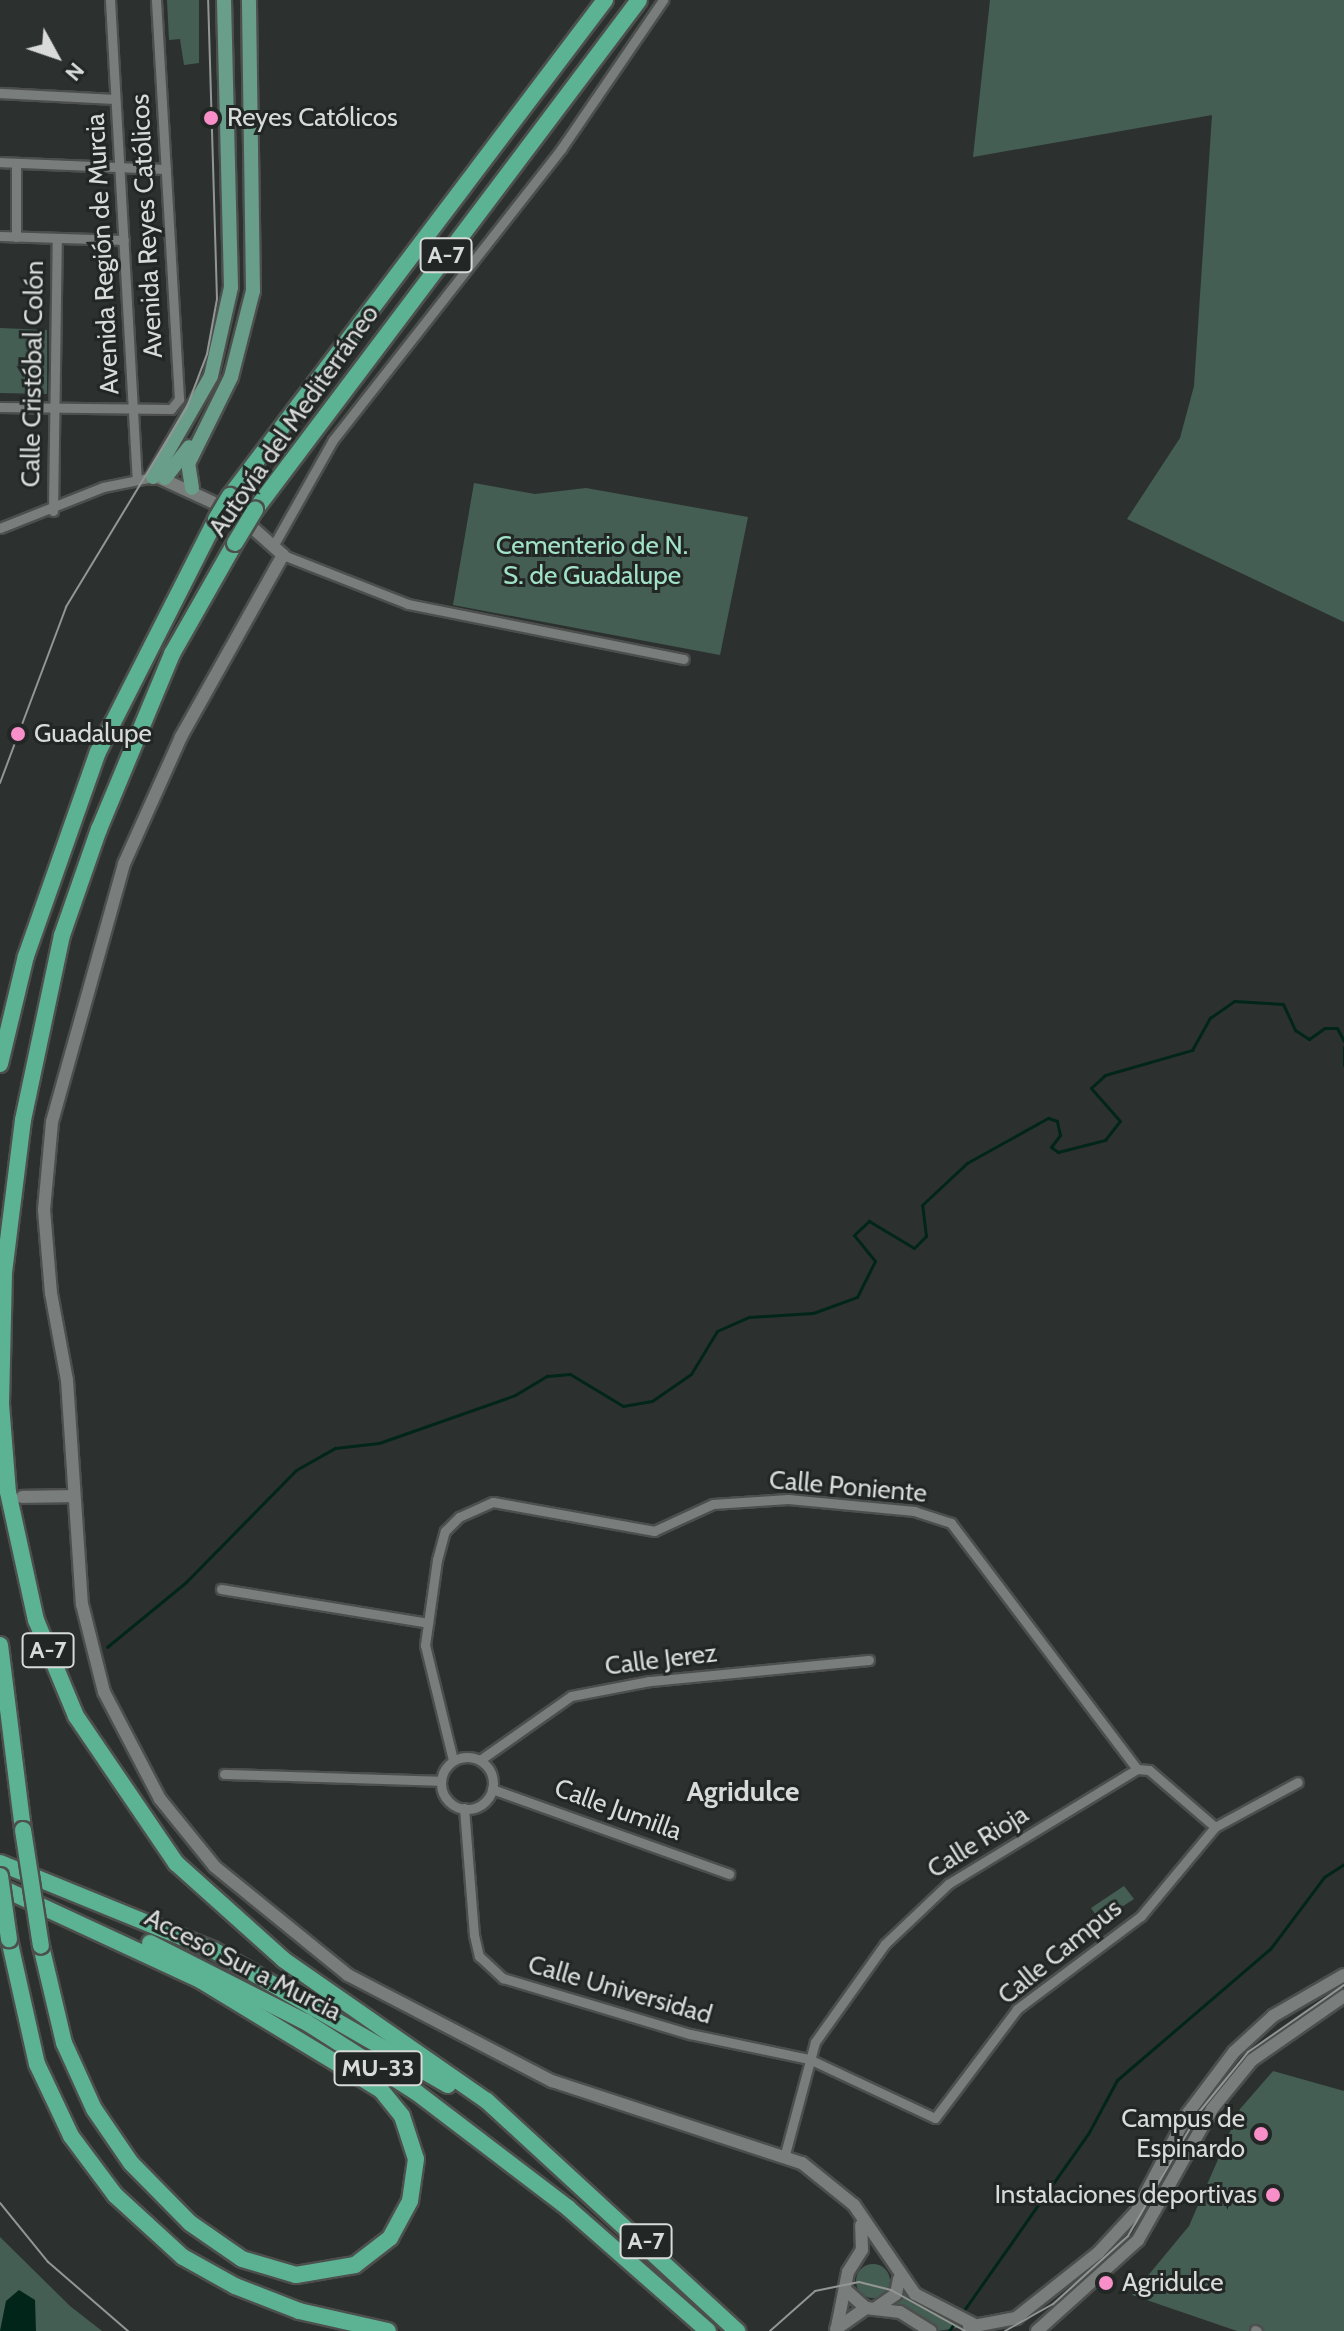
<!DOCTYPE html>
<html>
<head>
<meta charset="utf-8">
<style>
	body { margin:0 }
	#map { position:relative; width:1344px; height:2331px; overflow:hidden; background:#2c312f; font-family:Cabin,sans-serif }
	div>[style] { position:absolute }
	.green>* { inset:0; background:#455e54 }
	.round { border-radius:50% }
	.water>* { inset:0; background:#022519 }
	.stream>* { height:3px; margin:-1.5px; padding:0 1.5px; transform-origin:1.5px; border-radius:1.5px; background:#022519 }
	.roads { filter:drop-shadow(2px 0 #4c4f4d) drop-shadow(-2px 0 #4c4f4d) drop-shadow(0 2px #4c4f4d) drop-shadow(0 -2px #4c4f4d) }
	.street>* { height:9px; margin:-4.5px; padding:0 4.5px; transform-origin:4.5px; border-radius:4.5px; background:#797e7c }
	.street>.ring { margin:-4.5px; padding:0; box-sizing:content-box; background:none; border:9px solid #797e7c; border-radius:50% }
	.secondary>* { height:12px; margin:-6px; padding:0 6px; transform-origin:6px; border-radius:6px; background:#797e7c }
	.primary>* { height:14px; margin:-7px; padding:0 7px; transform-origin:7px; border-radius:7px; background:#689e8a }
	.highway>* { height:16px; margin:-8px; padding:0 8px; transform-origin:8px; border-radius:8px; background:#5cb393 }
	.tram>* { height:2px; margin:-1px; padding:0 1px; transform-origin:1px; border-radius:1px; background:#929694 }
	.bridges { filter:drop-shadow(2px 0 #4c4f4d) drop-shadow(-2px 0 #4c4f4d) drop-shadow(0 2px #4c4f4d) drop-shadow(0 -2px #4c4f4d) }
	.highway-bridge>* { height:16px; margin:-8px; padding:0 8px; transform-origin:8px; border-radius:8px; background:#5cb393 }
	.dots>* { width:22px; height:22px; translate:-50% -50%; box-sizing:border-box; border:4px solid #222725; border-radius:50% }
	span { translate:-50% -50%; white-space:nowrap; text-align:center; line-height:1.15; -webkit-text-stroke:6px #222725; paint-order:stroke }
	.shield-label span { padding:2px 6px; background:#222725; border:2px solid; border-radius:6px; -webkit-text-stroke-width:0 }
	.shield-label { font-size:24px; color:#d8dbd9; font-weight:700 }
	.poi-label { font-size:26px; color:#d8dbd9 }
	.left { translate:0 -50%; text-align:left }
	.right { translate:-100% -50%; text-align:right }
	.street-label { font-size:26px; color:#d8dbd9 }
	.park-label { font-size:26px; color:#a1e2c7 }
	.neighbourhood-label { font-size:28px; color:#d8dbd9; font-weight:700 }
	.north { position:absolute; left:16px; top:16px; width:80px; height:80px; -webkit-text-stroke:6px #222725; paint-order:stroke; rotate:130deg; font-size:22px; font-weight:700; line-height:32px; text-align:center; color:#d8dbd9 }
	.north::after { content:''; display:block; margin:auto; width:28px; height:36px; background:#d8dbd9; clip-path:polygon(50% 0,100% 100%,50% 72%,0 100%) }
</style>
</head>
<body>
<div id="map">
	<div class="green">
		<i style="clip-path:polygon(167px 0,199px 0,199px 63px,184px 65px,180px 39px,169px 40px)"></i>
		<i style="clip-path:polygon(990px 0,1344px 0,1344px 622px,1127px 519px,1180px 438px,1194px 386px,1212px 115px,973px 157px)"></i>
		<i style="clip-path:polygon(0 328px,47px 330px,47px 394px,0 393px)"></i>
		<i style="clip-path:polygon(474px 483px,535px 494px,586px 488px,748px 517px,720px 655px,453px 605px)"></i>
		<i style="clip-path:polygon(1124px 1886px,1134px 1899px,1100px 1921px,1091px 1908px)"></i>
		<i style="clip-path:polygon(1273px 2071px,1344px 2091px,1344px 2331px,1237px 2331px,1132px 2295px,1189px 2226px,1240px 2109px)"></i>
		<i style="clip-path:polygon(0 2237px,70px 2306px,102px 2331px,0 2331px)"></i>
		<i class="round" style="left:856px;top:2264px;width:34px;height:34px"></i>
		<i style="clip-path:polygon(904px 2292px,945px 2320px,962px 2327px,938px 2331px,896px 2305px)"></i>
	</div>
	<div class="water">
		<i style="clip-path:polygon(19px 2290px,35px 2300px,36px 2331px,0 2331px,6px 2301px)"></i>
	</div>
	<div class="stream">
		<i style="left:1344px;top:1047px;width:18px;rotate:90deg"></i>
		<i style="left:107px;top:1647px;width:102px;rotate:-39.4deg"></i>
		<i style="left:186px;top:1582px;width:157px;rotate:-45.5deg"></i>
		<i style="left:296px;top:1470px;width:45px;rotate:-29.4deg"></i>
		<i style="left:335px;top:1448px;width:44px;rotate:-6.5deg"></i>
		<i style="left:379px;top:1443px;width:144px;rotate:-19.4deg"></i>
		<i style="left:515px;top:1395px;width:37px;rotate:-31deg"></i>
		<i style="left:547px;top:1376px;width:23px;rotate:-5deg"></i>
		<i style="left:570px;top:1374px;width:62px;rotate:31.1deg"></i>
		<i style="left:623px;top:1406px;width:29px;rotate:-10deg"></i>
		<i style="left:652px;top:1401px;width:47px;rotate:-34.7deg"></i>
		<i style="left:691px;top:1374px;width:50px;rotate:-58.8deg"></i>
		<i style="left:717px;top:1331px;width:35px;rotate:-24deg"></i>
		<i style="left:749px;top:1317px;width:64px;rotate:-3.6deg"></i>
		<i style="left:813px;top:1313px;width:47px;rotate:-20deg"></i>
		<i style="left:857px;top:1297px;width:40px;rotate:-63.4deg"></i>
		<i style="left:875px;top:1261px;width:33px;rotate:-129deg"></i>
		<i style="left:854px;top:1235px;width:21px;rotate:-43deg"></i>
		<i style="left:869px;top:1221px;width:52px;rotate:31deg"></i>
		<i style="left:914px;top:1248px;width:17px;rotate:-45deg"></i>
		<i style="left:926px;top:1236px;width:31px;rotate:-97deg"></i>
		<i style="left:922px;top:1205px;width:62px;rotate:-43deg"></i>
		<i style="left:967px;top:1163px;width:93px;rotate:-29.1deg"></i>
		<i style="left:1048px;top:1118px;width:9px;rotate:18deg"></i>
		<i style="left:1057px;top:1121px;width:14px;rotate:78deg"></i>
		<i style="left:1060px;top:1135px;width:15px;rotate:127deg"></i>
		<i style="left:1051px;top:1147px;width:9px;rotate:36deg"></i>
		<i style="left:1058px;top:1152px;width:49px;rotate:-14.3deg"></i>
		<i style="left:1105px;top:1140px;width:24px;rotate:-52deg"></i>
		<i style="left:1120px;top:1121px;width:44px;rotate:-131.3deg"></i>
		<i style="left:1091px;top:1088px;width:19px;rotate:-43deg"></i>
		<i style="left:1105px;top:1075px;width:91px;rotate:-16deg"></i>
		<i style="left:1192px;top:1050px;width:37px;rotate:-61deg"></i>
		<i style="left:1210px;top:1018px;width:29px;rotate:-35deg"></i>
		<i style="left:1234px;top:1001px;width:49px;rotate:3.5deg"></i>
		<i style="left:1283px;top:1004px;width:29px;rotate:65deg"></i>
		<i style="left:1295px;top:1030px;width:17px;rotate:33deg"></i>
		<i style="left:1309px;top:1039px;width:19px;rotate:-35deg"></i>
		<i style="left:1325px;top:1028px;width:12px"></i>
		<i style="left:1337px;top:1028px;width:15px;rotate:62deg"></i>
		<i style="left:962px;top:2313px;width:219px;rotate:-54.9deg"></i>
		<i style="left:1088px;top:2134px;width:61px;rotate:-61.8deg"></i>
		<i style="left:1117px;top:2080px;width:201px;rotate:-40.6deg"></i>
		<i style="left:1270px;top:1949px;width:90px;rotate:-53.1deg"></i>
		<i style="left:1324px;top:1877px;width:24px;rotate:-33deg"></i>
		<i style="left:949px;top:2331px;width:14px;rotate:-56deg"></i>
	</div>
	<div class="roads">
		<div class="street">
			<i style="left:110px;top:0;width:478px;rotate:86.8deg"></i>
			<i style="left:0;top:93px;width:115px;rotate:3deg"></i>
			<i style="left:0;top:162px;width:166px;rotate:2.4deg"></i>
			<i style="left:0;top:236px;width:124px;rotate:1.8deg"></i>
			<i style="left:16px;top:237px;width:74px;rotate:-90deg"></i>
			<i style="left:0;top:407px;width:171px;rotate:0.7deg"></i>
			<i style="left:171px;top:409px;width:13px;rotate:-51deg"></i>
			<i style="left:179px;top:399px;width:400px;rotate:-93.3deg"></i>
			<i style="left:53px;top:511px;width:273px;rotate:-89.2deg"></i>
			<i style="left:0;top:528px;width:111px;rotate:-21.7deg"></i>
			<i style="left:103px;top:487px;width:51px;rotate:-11.3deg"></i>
			<i style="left:276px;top:541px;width:116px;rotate:-60.6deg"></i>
			<i style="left:333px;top:440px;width:370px;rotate:-51.9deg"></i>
			<i style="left:561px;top:149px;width:181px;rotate:-55.6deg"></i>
			<i style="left:283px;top:555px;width:134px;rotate:21.4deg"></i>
			<i style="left:408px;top:604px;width:281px;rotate:11.3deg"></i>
			<i style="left:221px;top:1589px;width:210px;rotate:9.3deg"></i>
			<i class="ring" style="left:441px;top:1757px;width:43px;height:43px"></i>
			<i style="left:453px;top:1760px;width:118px;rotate:-103.7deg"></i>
			<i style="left:425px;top:1645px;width:86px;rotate:-82deg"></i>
			<i style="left:437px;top:1560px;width:30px;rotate:-75deg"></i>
			<i style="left:445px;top:1531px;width:20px;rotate:-45deg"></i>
			<i style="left:459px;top:1517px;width:37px;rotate:-24deg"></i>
			<i style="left:493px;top:1502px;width:164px;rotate:10.2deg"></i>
			<i style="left:654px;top:1531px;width:65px;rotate:-24.6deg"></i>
			<i style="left:713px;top:1504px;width:75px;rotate:-3.8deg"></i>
			<i style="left:788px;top:1499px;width:127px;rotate:5.4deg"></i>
			<i style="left:914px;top:1511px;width:39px;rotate:18deg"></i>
			<i style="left:951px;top:1523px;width:308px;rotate:52.9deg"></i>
			<i style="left:480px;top:1760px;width:111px;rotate:-35.1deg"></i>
			<i style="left:571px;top:1696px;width:80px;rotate:-10.8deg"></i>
			<i style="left:650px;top:1681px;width:220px;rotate:-5.5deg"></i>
			<i style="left:224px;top:1774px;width:217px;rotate:1.8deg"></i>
			<i style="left:492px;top:1789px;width:252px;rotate:19.7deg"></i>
			<i style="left:464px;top:1808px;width:127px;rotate:85.5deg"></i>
			<i style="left:474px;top:1935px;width:22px;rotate:77deg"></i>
			<i style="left:479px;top:1956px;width:33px;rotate:43deg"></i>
			<i style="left:503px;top:1978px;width:195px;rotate:16.7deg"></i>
			<i style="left:690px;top:2034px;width:122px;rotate:11.9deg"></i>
			<i style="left:809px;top:2059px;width:139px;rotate:25.1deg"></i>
			<i style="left:935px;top:2118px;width:136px;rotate:-53deg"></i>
			<i style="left:1017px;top:2009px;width:155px;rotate:-36.9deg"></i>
			<i style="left:1141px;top:1916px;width:116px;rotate:-50.3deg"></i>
			<i style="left:1215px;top:1827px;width:94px;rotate:-28.5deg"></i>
			<i style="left:785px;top:2154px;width:116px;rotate:-75deg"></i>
			<i style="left:815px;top:2042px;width:120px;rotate:-54.5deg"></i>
			<i style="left:885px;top:1944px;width:87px;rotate:-43.6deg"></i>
			<i style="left:948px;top:1884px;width:221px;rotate:-31.3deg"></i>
			<i style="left:1137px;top:1769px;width:12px;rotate:5deg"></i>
			<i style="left:1149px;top:1770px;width:87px;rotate:40.8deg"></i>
			<i style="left:1255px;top:2330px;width:2px;rotate:27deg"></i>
		</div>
		<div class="secondary">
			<i style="left:158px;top:477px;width:86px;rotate:24.8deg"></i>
			<i style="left:236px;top:513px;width:63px;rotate:41.8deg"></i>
			<i style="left:283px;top:555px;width:209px;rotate:119.3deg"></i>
			<i style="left:181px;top:737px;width:139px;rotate:114.2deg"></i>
			<i style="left:124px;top:864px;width:268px;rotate:105.6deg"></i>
			<i style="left:52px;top:1122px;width:88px;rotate:95.2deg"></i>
			<i style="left:44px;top:1210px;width:83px;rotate:85.2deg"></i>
			<i style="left:51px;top:1293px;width:88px;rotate:79.6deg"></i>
			<i style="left:67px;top:1380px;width:225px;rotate:86.2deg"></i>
			<i style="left:82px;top:1604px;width:91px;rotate:76deg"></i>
			<i style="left:104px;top:1692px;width:121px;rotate:62.4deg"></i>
			<i style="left:160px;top:1799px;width:87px;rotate:51deg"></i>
			<i style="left:215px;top:1867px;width:171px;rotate:39.1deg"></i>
			<i style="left:348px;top:1975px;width:230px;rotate:27.5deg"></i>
			<i style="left:552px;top:2081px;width:263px;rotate:18.2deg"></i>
			<i style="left:802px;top:2163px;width:67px;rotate:38.9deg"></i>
			<i style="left:854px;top:2205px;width:108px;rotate:55.6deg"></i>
			<i style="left:915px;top:2294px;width:65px;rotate:27.3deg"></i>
			<i style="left:22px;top:1497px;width:51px;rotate:-1.1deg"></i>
			<i style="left:848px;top:2292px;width:24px;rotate:42deg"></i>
			<i style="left:866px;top:2308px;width:34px;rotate:7deg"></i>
			<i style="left:900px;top:2312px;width:36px;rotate:32deg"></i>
			<i style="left:876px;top:2308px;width:24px;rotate:-35deg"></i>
			<i style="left:896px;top:2294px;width:15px;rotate:-79deg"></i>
			<i style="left:837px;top:2327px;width:56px;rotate:-78.7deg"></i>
			<i style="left:848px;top:2272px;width:26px;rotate:-58deg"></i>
			<i style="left:862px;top:2250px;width:25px;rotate:-92deg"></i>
			<i style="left:969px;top:2327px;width:48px;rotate:-10.8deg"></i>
			<i style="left:1016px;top:2318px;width:105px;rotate:-38.4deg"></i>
			<i style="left:1098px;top:2253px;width:56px;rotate:-47.2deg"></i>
			<i style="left:1136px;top:2212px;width:112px;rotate:-62.3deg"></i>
			<i style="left:1188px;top:2113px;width:76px;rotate:-53deg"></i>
			<i style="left:1234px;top:2052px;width:53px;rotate:-42.7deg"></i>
			<i style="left:1273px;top:2016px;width:82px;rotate:-30deg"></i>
			<i style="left:836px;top:2329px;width:37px;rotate:-35deg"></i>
			<i style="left:1037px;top:2331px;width:136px;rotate:-42deg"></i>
			<i style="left:1138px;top:2240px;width:150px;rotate:-60.5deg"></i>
			<i style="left:1212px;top:2109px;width:63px;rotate:-50.8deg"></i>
			<i style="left:1252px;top:2060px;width:112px;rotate:-34.8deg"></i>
		</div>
		<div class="primary">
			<i style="left:153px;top:477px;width:116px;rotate:-60.1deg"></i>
			<i style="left:211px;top:376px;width:91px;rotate:-77.3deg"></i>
			<i style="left:231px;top:287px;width:287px;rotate:-91.4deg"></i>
			<i style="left:165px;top:478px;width:39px;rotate:-52deg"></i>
			<i style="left:192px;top:488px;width:24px;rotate:-99deg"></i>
			<i style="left:188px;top:464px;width:97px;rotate:-63.7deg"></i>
			<i style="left:231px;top:377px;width:89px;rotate:-75.7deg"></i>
			<i style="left:253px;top:291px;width:291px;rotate:-90.8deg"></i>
		</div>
		<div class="highway">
			<i style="left:230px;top:496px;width:622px;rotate:-52.91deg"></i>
			<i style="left:255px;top:510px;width:638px;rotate:-53.02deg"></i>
			<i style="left:235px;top:543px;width:128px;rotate:119.6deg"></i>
			<i style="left:172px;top:654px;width:190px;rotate:112.6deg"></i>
			<i style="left:99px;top:829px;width:112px;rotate:109.2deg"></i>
			<i style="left:62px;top:935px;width:189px;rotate:101.9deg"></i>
			<i style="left:23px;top:1120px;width:153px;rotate:97.1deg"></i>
			<i style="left:4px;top:1272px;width:132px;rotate:91.3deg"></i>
			<i style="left:1px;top:1404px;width:88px;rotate:85.5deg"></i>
			<i style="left:8px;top:1492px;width:131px;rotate:77.7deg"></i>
			<i style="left:36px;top:1620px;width:104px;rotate:67.4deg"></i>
			<i style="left:76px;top:1716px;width:178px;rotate:55.8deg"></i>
			<i style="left:176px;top:1863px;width:145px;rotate:41.9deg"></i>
			<i style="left:284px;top:1960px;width:247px;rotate:34.8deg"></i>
			<i style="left:487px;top:2101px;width:340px;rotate:42.6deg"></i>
			<i style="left:0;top:1064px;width:111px;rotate:-76.5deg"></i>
			<i style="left:26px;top:956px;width:216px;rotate:-70.6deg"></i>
			<i style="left:98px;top:752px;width:261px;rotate:-63.1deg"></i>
			<i style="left:0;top:1645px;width:186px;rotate:82.9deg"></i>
			<i style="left:0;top:1863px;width:230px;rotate:22.2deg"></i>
			<i style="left:213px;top:1950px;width:271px;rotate:29.9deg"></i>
			<i style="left:0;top:1887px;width:221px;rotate:24.9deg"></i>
			<i style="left:200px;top:1980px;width:212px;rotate:31.3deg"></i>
			<i style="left:381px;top:2090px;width:33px;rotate:51deg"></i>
			<i style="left:402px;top:2116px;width:45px;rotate:72deg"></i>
			<i style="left:416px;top:2159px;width:42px;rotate:98.1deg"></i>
			<i style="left:410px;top:2201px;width:42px;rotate:118.4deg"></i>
			<i style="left:390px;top:2238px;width:44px;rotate:142.4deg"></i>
			<i style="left:355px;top:2265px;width:60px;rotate:170.4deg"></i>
			<i style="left:296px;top:2275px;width:56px;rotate:-163.5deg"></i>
			<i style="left:242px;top:2259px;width:63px;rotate:-145.3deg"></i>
			<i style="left:190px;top:2223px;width:84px;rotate:-134.5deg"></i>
			<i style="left:131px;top:2163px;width:65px;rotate:-124.4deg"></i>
			<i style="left:94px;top:2109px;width:72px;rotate:-114.4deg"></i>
			<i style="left:64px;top:2043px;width:100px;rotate:-103.3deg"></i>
			<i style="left:9px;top:1939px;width:128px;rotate:77.4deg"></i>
			<i style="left:37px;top:2064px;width:80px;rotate:64.7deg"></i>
			<i style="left:71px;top:2136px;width:74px;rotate:53.3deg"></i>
			<i style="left:115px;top:2195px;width:92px;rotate:42.4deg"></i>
			<i style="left:183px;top:2257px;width:60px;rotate:29.1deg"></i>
			<i style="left:235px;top:2286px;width:69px;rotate:21.3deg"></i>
			<i style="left:299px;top:2311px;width:91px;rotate:12.7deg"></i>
			<i style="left:150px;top:1943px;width:175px;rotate:26.9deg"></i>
			<i style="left:306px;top:2022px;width:130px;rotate:32.5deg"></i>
			<i style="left:416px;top:2092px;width:191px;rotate:37.3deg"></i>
			<i style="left:568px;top:2208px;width:186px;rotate:41.3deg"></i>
		</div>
	</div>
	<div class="tram">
		<i style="left:0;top:783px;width:188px;rotate:-69.4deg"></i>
		<i style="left:66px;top:607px;width:234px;rotate:-58.8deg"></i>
		<i style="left:187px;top:407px;width:57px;rotate:-69.3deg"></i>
		<i style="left:207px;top:354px;width:56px;rotate:-79.7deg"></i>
		<i style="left:217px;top:299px;width:299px;rotate:-91.7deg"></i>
		<i style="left:0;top:2203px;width:76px;rotate:50.9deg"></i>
		<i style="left:48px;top:2262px;width:106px;rotate:40.8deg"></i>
		<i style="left:770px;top:2331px;width:60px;rotate:-41.6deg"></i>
		<i style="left:815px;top:2291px;width:45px;rotate:-11.6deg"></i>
		<i style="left:859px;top:2282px;width:33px;rotate:14deg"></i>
		<i style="left:891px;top:2290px;width:85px;rotate:29deg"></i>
		<i style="left:1005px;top:2331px;width:55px;rotate:-29.4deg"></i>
		<i style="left:1053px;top:2304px;width:101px;rotate:-42.2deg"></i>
		<i style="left:1128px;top:2236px;width:144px;rotate:-60.1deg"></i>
		<i style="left:1200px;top:2111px;width:76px;rotate:-50.9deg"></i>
		<i style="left:1248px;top:2052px;width:117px;rotate:-34.9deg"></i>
	</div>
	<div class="bridges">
		<div class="highway-bridge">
			<i style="left:216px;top:519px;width:27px;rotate:-59deg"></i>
			<i style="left:235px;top:543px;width:39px;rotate:-59deg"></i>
			<i style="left:23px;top:1830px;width:117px;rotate:81.2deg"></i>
			<i style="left:0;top:1876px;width:64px;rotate:81.9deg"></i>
		</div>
	</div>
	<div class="dots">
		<i style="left:211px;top:118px;background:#f98fc9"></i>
		<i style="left:18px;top:734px;background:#f98fc9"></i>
		<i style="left:1261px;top:2134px;background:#f98fc9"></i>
		<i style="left:1273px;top:2195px;background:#f98fc9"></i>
		<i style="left:1106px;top:2283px;background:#f98fc9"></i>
	</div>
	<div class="shield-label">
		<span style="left:446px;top:255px">A-7</span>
		<span style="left:48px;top:1650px">A-7</span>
		<span style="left:378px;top:2068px">MU-33</span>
		<span style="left:646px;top:2241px">A-7</span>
	</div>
	<div class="poi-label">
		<span class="left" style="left:227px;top:118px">Reyes Católicos</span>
		<span class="left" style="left:34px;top:734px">Guadalupe</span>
		<span class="right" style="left:1245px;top:2134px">Campus de<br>Espinardo</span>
		<span class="right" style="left:1257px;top:2195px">Instalaciones deportivas</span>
		<span class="left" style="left:1122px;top:2283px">Agridulce</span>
	</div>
	<div class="street-label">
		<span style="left:147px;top:226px;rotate:-93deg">Avenida Reyes Católicos</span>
		<span style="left:103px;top:254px;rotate:-93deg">Avenida Región de Murcia</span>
		<span style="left:33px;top:374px;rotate:-89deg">Calle Cristóbal Colón</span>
		<span style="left:294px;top:421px;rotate:-55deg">Autovía del Mediterráneo</span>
		<span style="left:848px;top:1487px;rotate:5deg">Calle Poniente</span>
		<span style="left:661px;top:1660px;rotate:-7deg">Calle Jerez</span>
		<span style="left:618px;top:1810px;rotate:20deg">Calle Jumilla</span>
		<span style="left:978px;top:1842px;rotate:-32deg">Calle Rioja</span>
		<span style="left:1060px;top:1952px;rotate:-39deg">Calle Campus</span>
		<span style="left:243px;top:1965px;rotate:27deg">Acceso Sur a Murcia</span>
		<span style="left:620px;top:1990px;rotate:16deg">Calle Universidad</span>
	</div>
	<div class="park-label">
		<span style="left:592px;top:561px">Cementerio de N.<br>S. de Guadalupe</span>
	</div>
	<div class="neighbourhood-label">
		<span style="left:743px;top:1791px">Agridulce</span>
	</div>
	<div class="north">N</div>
</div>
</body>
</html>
